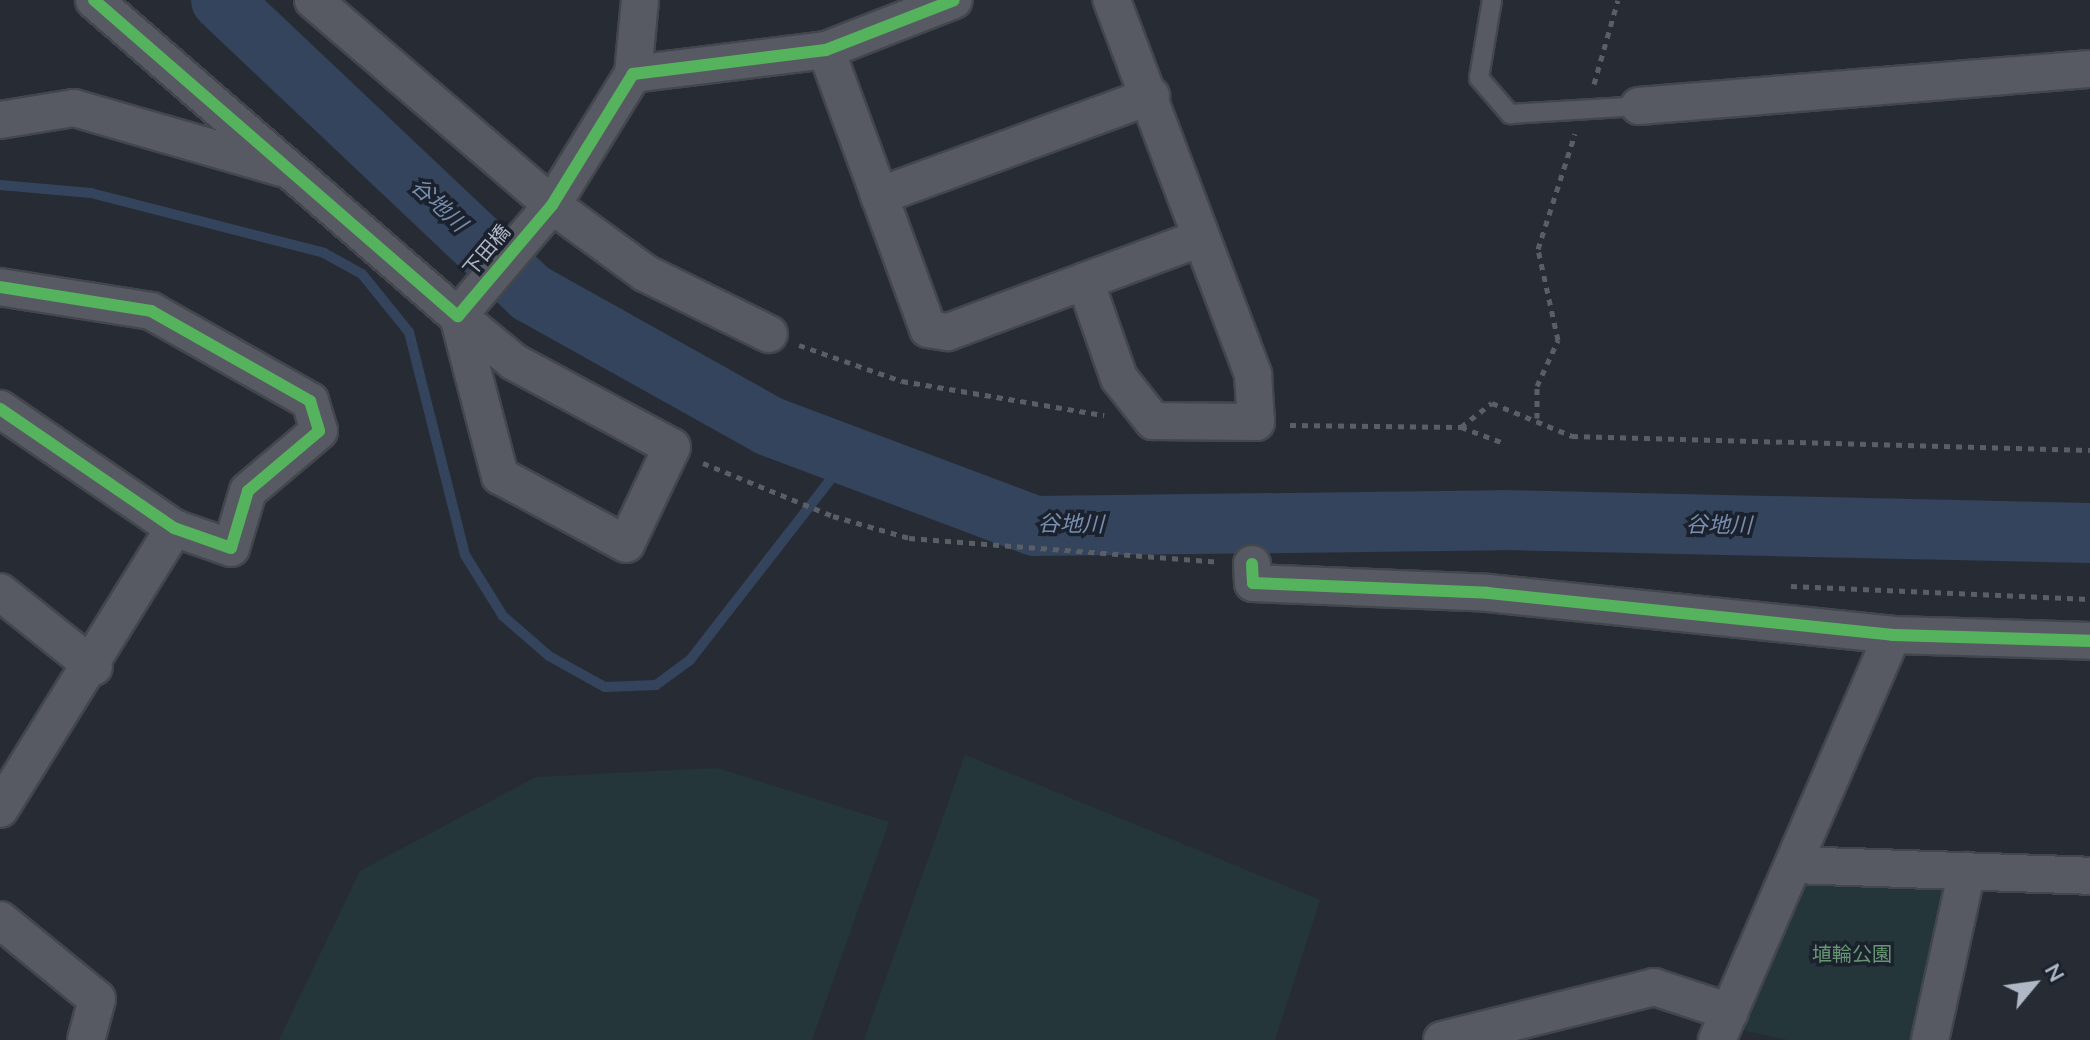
<!DOCTYPE html>
<html>
<head>
<meta charset="utf-8">
<style>
	body { margin:0 }
	#map { position:relative; width:2090px; height:1040px; overflow:hidden; background:#272c34; font-family:Mulish,"Noto Sans JP",sans-serif }
	div>[style] { position:absolute }
	.green>* { inset:0; background:#243639 }
	.stream>* { height:10px; margin:-5px; padding:0 5px; transform-origin:5px; border-radius:5px; background:#34445c }
	.river>* { height:60px; margin:-30px; padding:0 30px; transform-origin:30px; border-radius:30px; background:#34445c }
	.path>* { height:5px; margin-top:-2.5px; transform-origin:0; background:repeating-linear-gradient(90deg,#5a5f65 0 6px,transparent 0 12px) }
	.roads { filter:drop-shadow(2px 0 #43474d) drop-shadow(-2px 0 #43474d) drop-shadow(0 2px #43474d) drop-shadow(0 -2px #43474d) }
	.lane>* { height:18px; margin:-9px; padding:0 9px; transform-origin:9px; border-radius:9px; background:#575a62 }
	.street>* { height:36px; margin:-18px; padding:0 18px; transform-origin:18px; border-radius:18px; background:#575a62 }
	.cycleway>* { height:12px; margin:-6px; padding:0 6px; transform-origin:6px; border-radius:6px; background:#56b35d }
	span { translate:-50% -50%; white-space:nowrap; text-align:center; line-height:1.15; -webkit-text-stroke:7px #1b222e; paint-order:stroke }
	.street-label { font-size:20px; color:#b0b8c6 }
	.park-label { font-size:20px; color:#679673 }
	.water-label { font-size:22px; color:#788eae; font-style:italic }
	.north { position:absolute; left:1994px; top:944px; width:80px; height:80px; -webkit-text-stroke:6px #1b222e; paint-order:stroke; rotate:61deg; font-size:22px; font-weight:700; line-height:32px; text-align:center; color:#b0b8c6 }
	.north::after { content:''; display:block; margin:auto; width:28px; height:36px; background:#b0b8c6; clip-path:polygon(50% 0,100% 100%,50% 72%,0 100%) }
</style>
</head>
<body>
<div id="map">
	<div class="green">
		<i style="clip-path:polygon(965px 755px,1320px 900px,1275px 1040px,864px 1040px)"></i>
		<i style="clip-path:polygon(717px 768px,889px 822px,812px 1040px,279px 1040px,360px 871px,536px 777px)"></i>
		<i style="clip-path:polygon(1795px 865px,1967px 871px,1930px 1040px,1788px 1040px,1723px 1026px)"></i>
	</div>
	<div class="stream">
		<i style="left:0;top:185px;width:91px;rotate:5deg"></i>
		<i style="left:91px;top:193px;width:241px;rotate:14.4deg"></i>
		<i style="left:324px;top:253px;width:43px;rotate:28.9deg"></i>
		<i style="left:362px;top:274px;width:75px;rotate:51deg"></i>
		<i style="left:409px;top:332px;width:230px;rotate:75.9deg"></i>
		<i style="left:465px;top:555px;width:72px;rotate:58.1deg"></i>
		<i style="left:503px;top:616px;width:61px;rotate:41deg"></i>
		<i style="left:549px;top:656px;width:64px;rotate:29deg"></i>
		<i style="left:605px;top:687px;width:51px;rotate:-2.2deg"></i>
		<i style="left:656px;top:685px;width:42px;rotate:-36.3deg"></i>
		<i style="left:690px;top:660px;width:259px;rotate:-52.1deg"></i>
	</div>
	<div class="river">
		<i style="left:221px;top:0;width:427px;rotate:43.4deg"></i>
		<i style="left:531px;top:293px;width:273px;rotate:29.2deg"></i>
		<i style="left:769px;top:426px;width:284px;rotate:20.6deg"></i>
		<i style="left:1035px;top:526px;width:467px;rotate:-0.7deg"></i>
		<i style="left:1502px;top:520px;width:588px;rotate:1.27deg"></i>
	</div>
	<div class="path">
		<i style="left:1594px;top:84px;width:87px;rotate:-74.1deg"></i>
		<i style="left:799px;top:345px;width:109px;rotate:19.3deg"></i>
		<i style="left:902px;top:381px;width:205px;rotate:9.6deg"></i>
		<i style="left:1537px;top:418px;width:32px;rotate:-90deg"></i>
		<i style="left:1537px;top:386px;width:51px;rotate:-65.5deg"></i>
		<i style="left:1558px;top:340px;width:93px;rotate:-102.4deg"></i>
		<i style="left:1538px;top:249px;width:121px;rotate:-72.2deg"></i>
		<i style="left:1290px;top:425px;width:171px;rotate:0.7deg"></i>
		<i style="left:1461px;top:427px;width:39px;rotate:-38deg"></i>
		<i style="left:1492px;top:403px;width:87px;rotate:22.4deg"></i>
		<i style="left:1572px;top:436px;width:518px;rotate:1.55deg"></i>
		<i style="left:1461px;top:427px;width:46px;rotate:20.4deg"></i>
		<i style="left:703px;top:463px;width:140px;rotate:22.2deg"></i>
		<i style="left:833px;top:516px;width:79px;rotate:16.1deg"></i>
		<i style="left:909px;top:538px;width:310px;rotate:4.4deg"></i>
		<i style="left:1791px;top:586px;width:299px;rotate:2.5deg"></i>
	</div>
	<div class="roads">
		<div class="lane">
			<i style="left:1492px;top:0;width:79px;rotate:99.5deg"></i>
			<i style="left:1479px;top:78px;width:48px;rotate:49.3deg"></i>
			<i style="left:1510px;top:114px;width:129px;rotate:-3.5deg"></i>
		</div>
		<div class="street">
			<i style="left:94px;top:0;width:482px;rotate:41deg"></i>
			<i style="left:458px;top:316px;width:145px;rotate:-49.7deg"></i>
			<i style="left:552px;top:205px;width:154px;rotate:-58.3deg"></i>
			<i style="left:633px;top:74px;width:194px;rotate:-7.1deg"></i>
			<i style="left:826px;top:50px;width:137px;rotate:-21.3deg"></i>
			<i style="left:313px;top:0;width:315px;rotate:40.6deg"></i>
			<i style="left:552px;top:205px;width:115px;rotate:36.2deg"></i>
			<i style="left:645px;top:273px;width:138px;rotate:26.2deg"></i>
			<i style="left:826px;top:50px;width:297px;rotate:69.9deg"></i>
			<i style="left:928px;top:329px;width:20px;rotate:9deg"></i>
			<i style="left:948px;top:332px;width:270px;rotate:-20.4deg"></i>
			<i style="left:633px;top:74px;width:74px;rotate:-84.6deg"></i>
			<i style="left:1639px;top:106px;width:453px;rotate:-4.7deg"></i>
			<i style="left:0;top:120px;width:75px;rotate:-9.2deg"></i>
			<i style="left:74px;top:108px;width:216px;rotate:16.1deg"></i>
			<i style="left:879px;top:196px;width:290px;rotate:-20.2deg"></i>
			<i style="left:1085px;top:281px;width:103px;rotate:70.7deg"></i>
			<i style="left:1119px;top:378px;width:55px;rotate:51.7deg"></i>
			<i style="left:1153px;top:421px;width:103px;rotate:0.6deg"></i>
			<i style="left:1256px;top:422px;width:48px;rotate:-93.6deg"></i>
			<i style="left:1253px;top:374px;width:400px;rotate:-110.7deg"></i>
			<i style="left:0;top:287px;width:153px;rotate:9deg"></i>
			<i style="left:151px;top:311px;width:183px;rotate:29.5deg"></i>
			<i style="left:310px;top:401px;width:31px;rotate:73deg"></i>
			<i style="left:319px;top:431px;width:93px;rotate:139.8deg"></i>
			<i style="left:248px;top:491px;width:59px;rotate:106.6deg"></i>
			<i style="left:231px;top:548px;width:60px;rotate:-160.7deg"></i>
			<i style="left:174px;top:528px;width:211px;rotate:-145.6deg"></i>
			<i style="left:458px;top:316px;width:72px;rotate:39.4deg"></i>
			<i style="left:514px;top:362px;width:179px;rotate:28.3deg"></i>
			<i style="left:672px;top:447px;width:107px;rotate:115.4deg"></i>
			<i style="left:626px;top:544px;width:143px;rotate:-151.6deg"></i>
			<i style="left:500px;top:476px;width:165px;rotate:-104.7deg"></i>
			<i style="left:1252px;top:564px;width:19px;rotate:87deg"></i>
			<i style="left:1253px;top:583px;width:235px;rotate:2.4deg"></i>
			<i style="left:1488px;top:593px;width:406px;rotate:5.9deg"></i>
			<i style="left:1892px;top:635px;width:198px;rotate:1.7deg"></i>
			<i style="left:0;top:592px;width:120px;rotate:38.6deg"></i>
			<i style="left:0;top:809px;width:331px;rotate:-58.2deg"></i>
			<i style="left:1795px;top:865px;width:295px;rotate:2.1deg"></i>
			<i style="left:0;top:920px;width:125px;rotate:39.2deg"></i>
			<i style="left:97px;top:999px;width:42px;rotate:105deg"></i>
			<i style="left:1442px;top:1040px;width:219px;rotate:-14deg"></i>
			<i style="left:1654px;top:987px;width:80px;rotate:18.2deg"></i>
			<i style="left:1717px;top:1040px;width:441px;rotate:-66.6deg"></i>
			<i style="left:1930px;top:1040px;width:173px;rotate:-77.7deg"></i>
		</div>
	</div>
	<div class="cycleway">
		<i style="left:94px;top:0;width:482px;rotate:41deg"></i>
		<i style="left:458px;top:316px;width:145px;rotate:-49.7deg"></i>
		<i style="left:552px;top:205px;width:154px;rotate:-58.3deg"></i>
		<i style="left:633px;top:74px;width:194px;rotate:-7.1deg"></i>
		<i style="left:826px;top:50px;width:137px;rotate:-21.3deg"></i>
		<i style="left:0;top:287px;width:153px;rotate:9deg"></i>
		<i style="left:151px;top:311px;width:183px;rotate:29.5deg"></i>
		<i style="left:310px;top:401px;width:31px;rotate:73deg"></i>
		<i style="left:319px;top:431px;width:93px;rotate:139.8deg"></i>
		<i style="left:248px;top:491px;width:59px;rotate:106.6deg"></i>
		<i style="left:231px;top:548px;width:60px;rotate:-160.7deg"></i>
		<i style="left:174px;top:528px;width:211px;rotate:-145.6deg"></i>
		<i style="left:1252px;top:564px;width:19px;rotate:87deg"></i>
		<i style="left:1253px;top:583px;width:235px;rotate:2.4deg"></i>
		<i style="left:1488px;top:593px;width:406px;rotate:5.9deg"></i>
		<i style="left:1892px;top:635px;width:198px;rotate:1.7deg"></i>
	</div>
	<div class="street-label">
		<span style="left:486px;top:250px;rotate:-50deg">下田橋</span>
	</div>
	<div class="park-label">
		<span style="left:1852px;top:953px">埴輪公園</span>
	</div>
	<div class="water-label">
		<span style="left:439px;top:205px;rotate:43deg">谷地川</span>
		<span style="left:1071px;top:524px;rotate:1deg">谷地川</span>
		<span style="left:1719px;top:525px;rotate:1deg">谷地川</span>
	</div>
	<div class="north">N</div>
</div>
</body>
</html>
